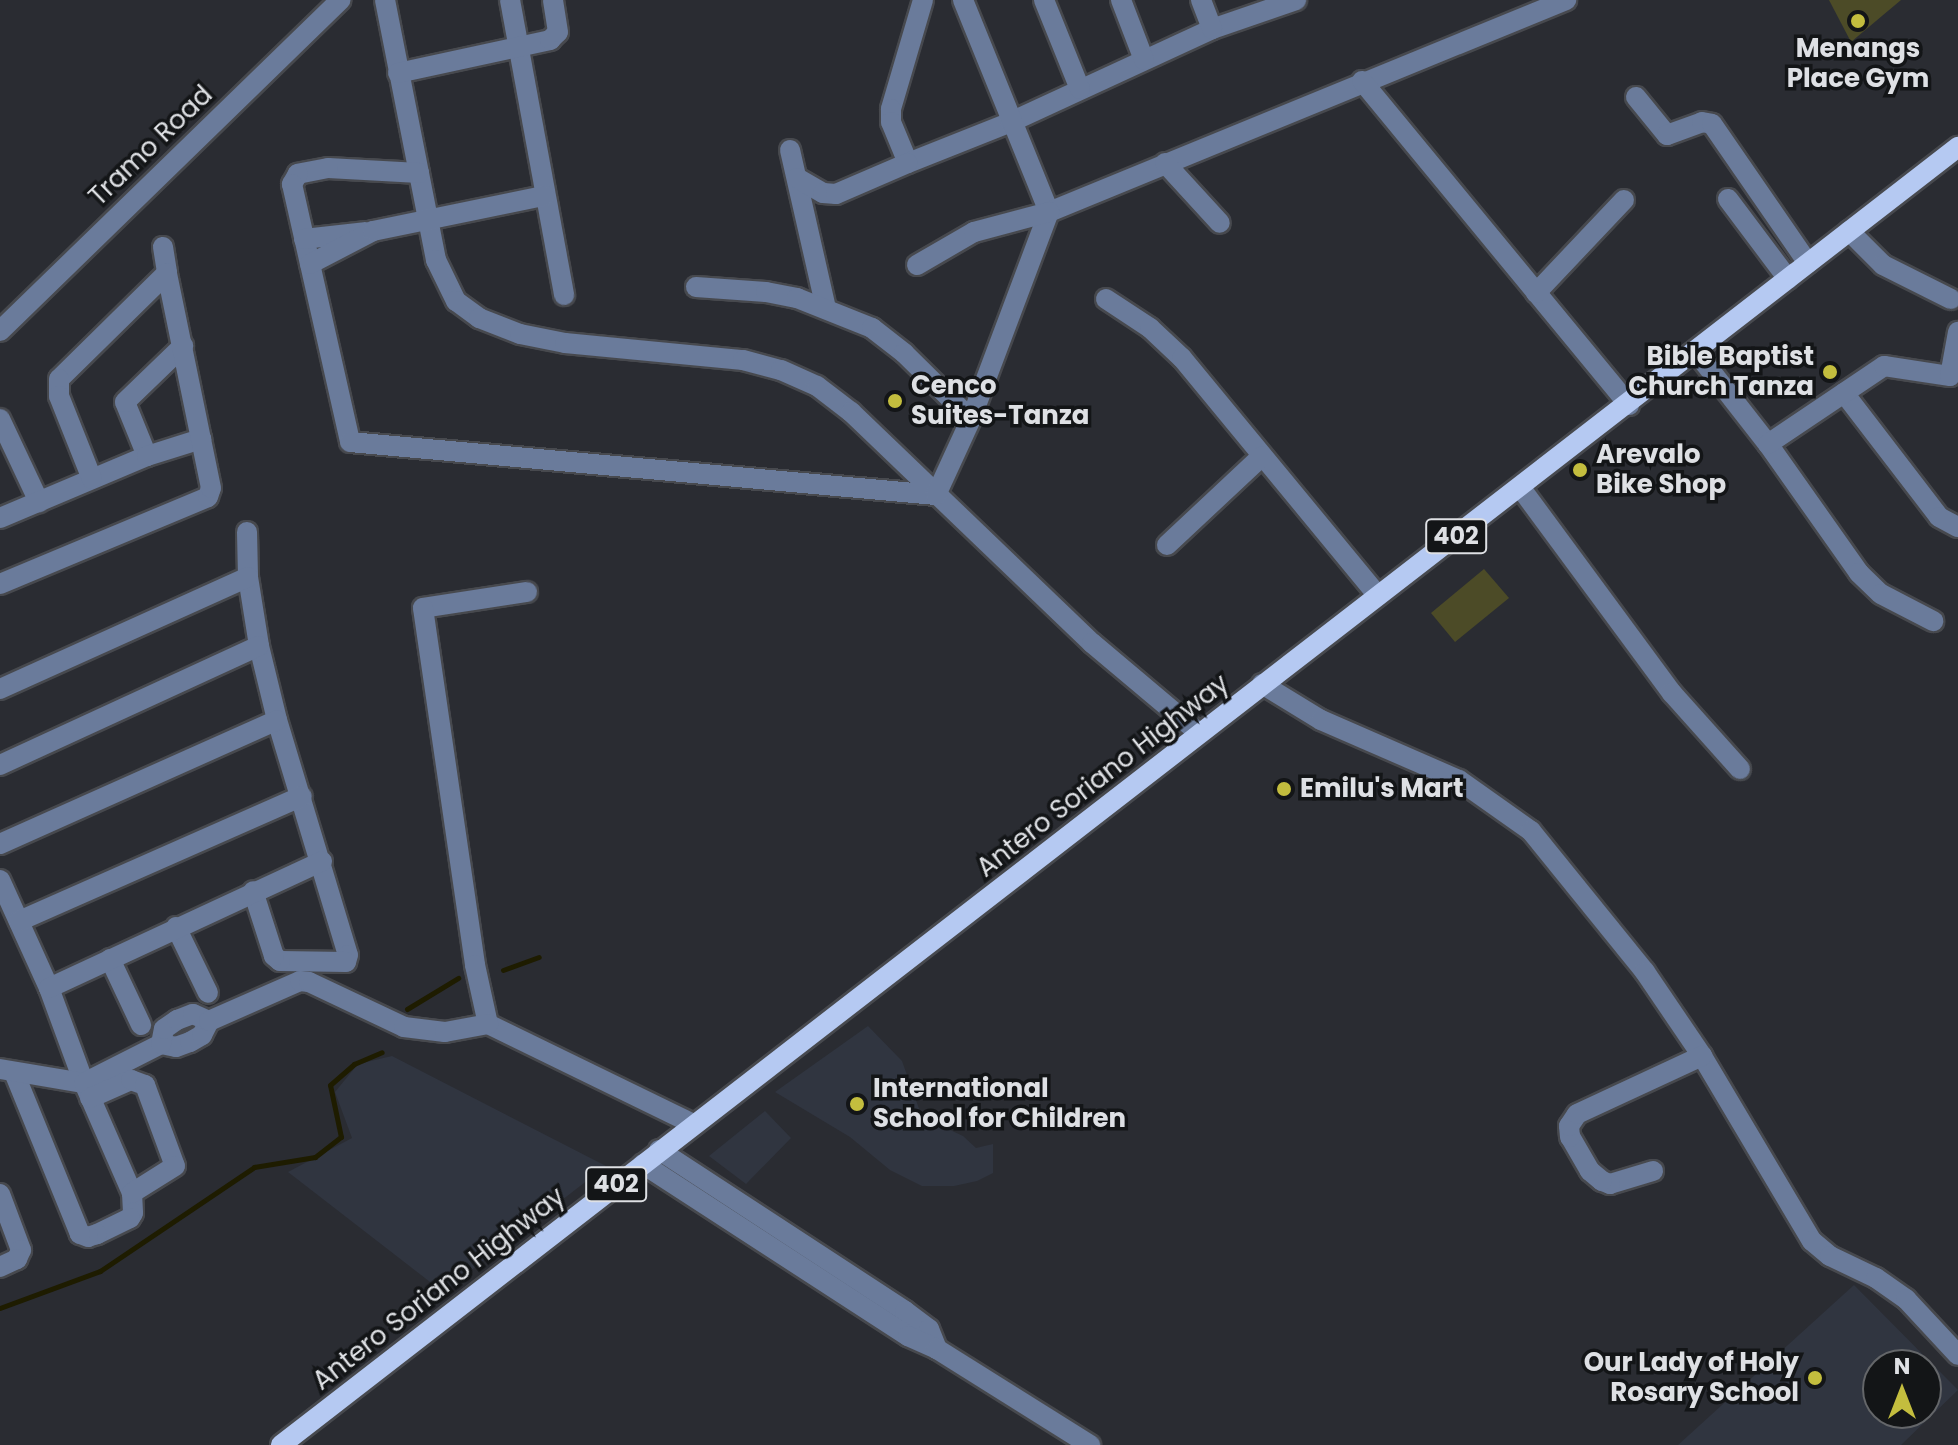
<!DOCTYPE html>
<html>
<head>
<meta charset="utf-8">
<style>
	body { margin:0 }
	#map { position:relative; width:1958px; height:1445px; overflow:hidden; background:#2a2c32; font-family:Poppins,sans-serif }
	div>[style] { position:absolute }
	.built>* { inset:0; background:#303540 }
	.green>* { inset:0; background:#4c4b27 }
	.stream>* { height:5px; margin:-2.5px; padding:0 2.5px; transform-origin:2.5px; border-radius:2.5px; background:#1e1c00 }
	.roads { filter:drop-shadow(2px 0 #47494e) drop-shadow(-2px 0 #47494e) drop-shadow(0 2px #47494e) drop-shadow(0 -2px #47494e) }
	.minor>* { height:20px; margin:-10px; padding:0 10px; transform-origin:10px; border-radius:10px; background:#6a7b9b }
	.major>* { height:20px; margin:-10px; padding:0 10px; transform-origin:10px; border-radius:10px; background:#b5c9f2 }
	.dots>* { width:22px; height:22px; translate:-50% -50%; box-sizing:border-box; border:4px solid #131517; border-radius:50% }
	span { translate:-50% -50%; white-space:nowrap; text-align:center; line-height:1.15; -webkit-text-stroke:7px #131517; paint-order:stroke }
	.shield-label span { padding:2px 6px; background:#131517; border:2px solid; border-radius:6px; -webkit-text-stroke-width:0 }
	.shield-label { font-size:24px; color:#dee0e4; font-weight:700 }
	.poi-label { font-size:26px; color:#dee0e4; font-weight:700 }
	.right { translate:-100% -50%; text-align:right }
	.left { translate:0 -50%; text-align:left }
	.street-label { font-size:26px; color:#dee0e4 }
	.north { position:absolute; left:1862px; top:1349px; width:80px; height:80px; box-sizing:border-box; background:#131517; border:2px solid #646669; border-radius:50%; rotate:0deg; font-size:22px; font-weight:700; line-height:32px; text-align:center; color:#dee0e4 }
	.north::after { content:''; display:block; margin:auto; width:28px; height:36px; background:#c3bd3e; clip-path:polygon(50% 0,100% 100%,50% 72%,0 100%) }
</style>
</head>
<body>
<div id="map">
	<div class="built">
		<i style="clip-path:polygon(868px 1026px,902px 1061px,922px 1117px,963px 1136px,976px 1148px,993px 1144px,993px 1173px,977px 1181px,954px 1186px,922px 1186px,890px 1170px,850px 1137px,775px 1092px)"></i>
		<i style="clip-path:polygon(392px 1056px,606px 1166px,443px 1292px,288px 1172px,352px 1138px,335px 1092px,358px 1064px)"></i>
		<i style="clip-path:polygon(765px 1111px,791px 1138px,746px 1184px,709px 1156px)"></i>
		<i style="clip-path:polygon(evenodd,1854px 1285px,1958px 1390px,1901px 1445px,1678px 1445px,1854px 1285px,1878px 1365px,1926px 1365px,1926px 1413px,1878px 1413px,1878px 1365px)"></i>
	</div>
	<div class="green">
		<i style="clip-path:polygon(1829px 0,1901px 0,1851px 42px)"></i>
		<i style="clip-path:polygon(1484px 569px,1509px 598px,1455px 642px,1431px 613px)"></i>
	</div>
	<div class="stream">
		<i style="left:503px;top:970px;width:38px;rotate:-20deg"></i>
		<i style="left:407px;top:1009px;width:60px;rotate:-31.3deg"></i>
		<i style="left:0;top:1308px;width:107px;rotate:-20.3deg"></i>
		<i style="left:100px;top:1271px;width:186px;rotate:-34deg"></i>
		<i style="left:254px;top:1167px;width:62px;rotate:-9.3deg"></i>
		<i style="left:315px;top:1157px;width:33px;rotate:-38deg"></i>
		<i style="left:341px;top:1137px;width:53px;rotate:-101.9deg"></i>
		<i style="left:330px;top:1085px;width:32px;rotate:-41deg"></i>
		<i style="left:354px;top:1064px;width:30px;rotate:-23deg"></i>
	</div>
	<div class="roads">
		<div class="minor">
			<i style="left:385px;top:0;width:265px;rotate:78.9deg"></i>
			<i style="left:436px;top:260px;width:46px;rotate:64deg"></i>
			<i style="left:456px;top:301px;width:29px;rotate:36deg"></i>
			<i style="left:479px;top:318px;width:44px;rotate:21.3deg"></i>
			<i style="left:520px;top:334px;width:46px;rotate:11.3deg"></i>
			<i style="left:565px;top:343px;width:179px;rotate:5.5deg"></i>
			<i style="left:743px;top:360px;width:39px;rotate:15deg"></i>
			<i style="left:781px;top:370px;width:39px;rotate:24deg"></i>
			<i style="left:817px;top:386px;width:43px;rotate:37.4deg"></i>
			<i style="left:851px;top:412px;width:334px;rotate:43.8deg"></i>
			<i style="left:1092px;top:643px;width:140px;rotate:40.1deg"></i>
			<i style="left:510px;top:0;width:300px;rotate:79.6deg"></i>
			<i style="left:923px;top:0;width:114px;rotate:106.4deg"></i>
			<i style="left:891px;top:109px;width:13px;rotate:90deg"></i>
			<i style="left:891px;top:122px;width:44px;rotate:67.5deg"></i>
			<i style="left:908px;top:163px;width:111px;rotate:-21.7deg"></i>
			<i style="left:1011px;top:122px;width:221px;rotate:-24.8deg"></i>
			<i style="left:1212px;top:29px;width:89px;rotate:-19deg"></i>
			<i style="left:963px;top:0;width:229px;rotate:67.9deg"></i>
			<i style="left:1049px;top:212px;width:559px;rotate:-22.3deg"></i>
			<i style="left:1044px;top:0;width:96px;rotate:68deg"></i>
			<i style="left:1121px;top:0;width:64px;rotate:69deg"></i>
			<i style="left:1201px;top:0;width:31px;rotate:69deg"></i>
			<i style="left:398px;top:73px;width:156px;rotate:-12.2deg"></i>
			<i style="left:550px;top:40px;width:11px;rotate:-45deg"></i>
			<i style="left:558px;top:32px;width:32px;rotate:-99deg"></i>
			<i style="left:1362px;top:81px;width:420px;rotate:50.5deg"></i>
			<i style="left:1636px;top:97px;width:49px;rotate:50.8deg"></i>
			<i style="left:1667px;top:135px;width:37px;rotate:-20deg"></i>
			<i style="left:1702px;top:122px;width:10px;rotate:11deg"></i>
			<i style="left:1712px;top:124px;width:169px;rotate:55.4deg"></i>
			<i style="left:790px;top:150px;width:163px;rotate:77.2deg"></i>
			<i style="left:1165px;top:163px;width:81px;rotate:47.5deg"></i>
			<i style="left:419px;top:173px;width:91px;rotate:-176.9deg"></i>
			<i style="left:328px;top:168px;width:31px;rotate:169deg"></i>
			<i style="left:298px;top:174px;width:12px;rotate:121deg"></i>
			<i style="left:292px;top:184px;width:264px;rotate:77.3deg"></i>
			<i style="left:350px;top:442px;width:588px;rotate:5.17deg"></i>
			<i style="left:936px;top:495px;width:84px;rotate:-65.3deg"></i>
			<i style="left:971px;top:419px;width:221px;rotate:-69.4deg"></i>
			<i style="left:797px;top:178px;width:30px;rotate:30deg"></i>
			<i style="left:823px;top:193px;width:13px;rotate:4deg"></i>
			<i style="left:836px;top:194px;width:78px;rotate:-23.3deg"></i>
			<i style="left:1728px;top:199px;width:100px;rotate:53.1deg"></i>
			<i style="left:1849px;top:231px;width:48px;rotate:45deg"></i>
			<i style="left:1883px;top:265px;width:76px;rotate:26.6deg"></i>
			<i style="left:304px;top:239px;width:61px;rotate:-6.5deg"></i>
			<i style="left:163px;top:247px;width:26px;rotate:81deg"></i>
			<i style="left:310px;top:264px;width:71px;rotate:-27.6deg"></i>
			<i style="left:373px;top:231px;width:175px;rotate:-11.6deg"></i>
			<i style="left:917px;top:265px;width:66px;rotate:-30.1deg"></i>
			<i style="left:974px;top:232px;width:78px;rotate:-14.9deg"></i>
			<i style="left:696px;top:287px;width:70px;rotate:4.1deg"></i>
			<i style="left:766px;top:292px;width:32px;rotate:11deg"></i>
			<i style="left:797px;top:298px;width:81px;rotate:21.8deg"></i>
			<i style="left:872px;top:328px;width:41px;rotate:38deg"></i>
			<i style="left:904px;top:353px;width:94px;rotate:44.6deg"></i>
			<i style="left:1536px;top:293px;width:128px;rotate:-46.6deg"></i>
			<i style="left:1106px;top:299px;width:53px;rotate:33.4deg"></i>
			<i style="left:1150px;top:328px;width:44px;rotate:43.2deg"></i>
			<i style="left:1182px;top:358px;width:308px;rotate:50.5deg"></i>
			<i style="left:0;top:331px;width:475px;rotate:-44.2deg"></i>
			<i style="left:1696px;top:352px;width:117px;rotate:52deg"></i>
			<i style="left:1768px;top:444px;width:158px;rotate:54.8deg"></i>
			<i style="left:1859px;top:573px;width:30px;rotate:44deg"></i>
			<i style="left:1881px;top:594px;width:59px;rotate:27.4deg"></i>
			<i style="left:1844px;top:393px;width:156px;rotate:52.5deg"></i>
			<i style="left:1939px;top:517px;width:21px;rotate:28deg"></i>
			<i style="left:0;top:419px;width:92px;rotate:64.8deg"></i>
			<i style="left:1768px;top:444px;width:140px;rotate:-33.9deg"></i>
			<i style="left:1884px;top:366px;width:67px;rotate:8.6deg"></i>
			<i style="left:1950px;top:376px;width:45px;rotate:-79.7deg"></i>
			<i style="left:147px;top:456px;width:58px;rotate:-112.2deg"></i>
			<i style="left:125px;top:402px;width:81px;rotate:-44deg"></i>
			<i style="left:1520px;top:487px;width:256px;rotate:53.6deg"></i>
			<i style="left:1672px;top:693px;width:102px;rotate:48.2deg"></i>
			<i style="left:0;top:518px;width:160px;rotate:-22.9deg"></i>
			<i style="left:147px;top:456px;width:57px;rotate:-17.5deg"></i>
			<i style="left:247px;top:532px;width:45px;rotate:88.7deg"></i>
			<i style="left:248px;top:577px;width:70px;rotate:80.9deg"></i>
			<i style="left:259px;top:646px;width:76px;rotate:76.3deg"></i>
			<i style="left:277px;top:720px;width:245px;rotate:73.2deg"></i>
			<i style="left:348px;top:955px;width:7px;rotate:106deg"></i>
			<i style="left:346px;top:962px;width:66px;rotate:-179.1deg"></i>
			<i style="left:280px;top:961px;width:8px;rotate:-140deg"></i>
			<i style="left:274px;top:956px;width:68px;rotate:-107.9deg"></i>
			<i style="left:1167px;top:545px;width:130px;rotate:-43.1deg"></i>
			<i style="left:0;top:584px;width:225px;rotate:-22.7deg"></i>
			<i style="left:208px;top:497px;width:9px;rotate:-72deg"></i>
			<i style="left:211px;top:488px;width:219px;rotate:-101.6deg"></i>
			<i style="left:167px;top:273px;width:151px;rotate:135.5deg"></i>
			<i style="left:59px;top:379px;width:17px;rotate:90deg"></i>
			<i style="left:59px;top:396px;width:89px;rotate:68.3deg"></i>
			<i style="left:527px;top:592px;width:105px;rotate:171.3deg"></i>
			<i style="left:423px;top:608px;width:361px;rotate:81.7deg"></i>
			<i style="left:475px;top:965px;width:60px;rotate:77.6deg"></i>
			<i style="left:488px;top:1024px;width:228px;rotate:26deg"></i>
			<i style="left:1262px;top:684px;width:69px;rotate:31.4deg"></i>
			<i style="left:1321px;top:720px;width:150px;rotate:23.5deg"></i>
			<i style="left:1459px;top:780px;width:88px;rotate:35.3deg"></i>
			<i style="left:1531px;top:831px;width:181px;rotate:51deg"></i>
			<i style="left:1645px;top:972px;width:102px;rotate:55.8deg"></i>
			<i style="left:1702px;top:1056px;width:215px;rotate:59.3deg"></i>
			<i style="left:1812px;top:1241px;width:23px;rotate:40deg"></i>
			<i style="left:1830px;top:1256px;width:51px;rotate:25.6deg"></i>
			<i style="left:1876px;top:1278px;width:37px;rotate:35deg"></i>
			<i style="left:1906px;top:1299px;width:76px;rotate:47.1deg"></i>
			<i style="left:0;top:689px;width:272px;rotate:-24.3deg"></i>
			<i style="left:0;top:765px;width:285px;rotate:-24.7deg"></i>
			<i style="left:0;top:844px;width:303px;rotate:-24.1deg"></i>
			<i style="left:0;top:880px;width:119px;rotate:65.6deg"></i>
			<i style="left:49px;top:988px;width:101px;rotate:69.8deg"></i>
			<i style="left:84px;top:1083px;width:120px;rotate:66.4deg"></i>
			<i style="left:132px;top:1193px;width:20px;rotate:87deg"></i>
			<i style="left:133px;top:1213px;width:6px;rotate:121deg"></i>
			<i style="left:130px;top:1218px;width:37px;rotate:154deg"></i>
			<i style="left:97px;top:1234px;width:9px;rotate:162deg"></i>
			<i style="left:88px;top:1237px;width:9px;rotate:-159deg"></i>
			<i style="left:80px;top:1234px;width:175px;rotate:-112.2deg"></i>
			<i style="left:19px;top:921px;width:309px;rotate:-23.8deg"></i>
			<i style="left:176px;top:927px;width:73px;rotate:64.1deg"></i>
			<i style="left:110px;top:959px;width:73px;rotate:64.8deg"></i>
			<i style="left:49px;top:988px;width:301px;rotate:-24.9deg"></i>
			<i style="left:161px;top:1044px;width:15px;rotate:11deg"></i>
			<i style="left:176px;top:1047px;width:15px;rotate:-20deg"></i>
			<i style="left:190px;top:1042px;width:14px;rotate:-30deg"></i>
			<i style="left:202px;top:1035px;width:16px;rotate:-63deg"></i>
			<i style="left:0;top:1069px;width:85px;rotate:9.5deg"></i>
			<i style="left:84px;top:1083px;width:86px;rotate:-26.9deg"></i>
			<i style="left:161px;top:1044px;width:15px;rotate:-79deg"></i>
			<i style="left:164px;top:1029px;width:16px;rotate:-35deg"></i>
			<i style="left:177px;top:1020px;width:17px;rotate:-21deg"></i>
			<i style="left:193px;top:1014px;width:17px;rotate:24deg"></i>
			<i style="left:209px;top:1021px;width:99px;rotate:-23.7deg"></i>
			<i style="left:300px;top:981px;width:9px;rotate:6deg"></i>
			<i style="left:309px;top:982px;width:105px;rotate:25.3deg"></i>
			<i style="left:404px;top:1027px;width:41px;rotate:7deg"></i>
			<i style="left:445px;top:1032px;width:44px;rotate:-10.5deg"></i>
			<i style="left:90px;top:1098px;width:45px;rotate:-23.7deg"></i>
			<i style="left:131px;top:1080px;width:15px;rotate:20deg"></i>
			<i style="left:145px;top:1085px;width:86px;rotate:69.7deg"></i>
			<i style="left:175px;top:1166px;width:51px;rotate:147.9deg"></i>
			<i style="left:659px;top:1150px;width:294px;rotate:33.2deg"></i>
			<i style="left:905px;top:1311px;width:30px;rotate:37deg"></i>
			<i style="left:929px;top:1329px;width:22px;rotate:68deg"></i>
			<i style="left:643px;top:1164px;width:316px;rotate:33deg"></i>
			<i style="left:908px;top:1336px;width:32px;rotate:24deg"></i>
			<i style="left:937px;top:1349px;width:181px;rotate:32.1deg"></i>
			<i style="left:1653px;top:1171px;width:45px;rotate:163.2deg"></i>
			<i style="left:1610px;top:1184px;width:9px;rotate:-159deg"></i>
			<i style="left:1602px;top:1181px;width:16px;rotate:-140deg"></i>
			<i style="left:1590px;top:1171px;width:39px;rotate:-120deg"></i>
			<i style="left:1570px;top:1137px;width:11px;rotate:-95deg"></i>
			<i style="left:1569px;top:1126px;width:14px;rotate:-56deg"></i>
			<i style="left:1577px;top:1114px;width:138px;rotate:-24.9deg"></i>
			<i style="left:0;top:1194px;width:60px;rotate:69.4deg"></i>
			<i style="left:21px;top:1250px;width:10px;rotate:114deg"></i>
			<i style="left:17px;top:1259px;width:19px;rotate:155deg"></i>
		</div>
		<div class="major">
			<i style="left:281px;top:1445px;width:2121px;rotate:-37.74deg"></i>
		</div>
	</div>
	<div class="dots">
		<i style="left:1858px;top:21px;background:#c3bd3e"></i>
		<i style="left:1830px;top:372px;background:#c3bd3e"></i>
		<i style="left:895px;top:401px;background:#c3bd3e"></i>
		<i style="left:1580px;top:470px;background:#c3bd3e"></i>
		<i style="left:1284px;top:789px;background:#c3bd3e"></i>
		<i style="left:857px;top:1104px;background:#c3bd3e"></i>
		<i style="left:1815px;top:1378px;background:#c3bd3e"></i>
	</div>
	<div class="shield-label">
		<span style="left:1456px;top:536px">402</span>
		<span style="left:616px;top:1184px">402</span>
	</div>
	<div class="poi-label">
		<span style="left:1858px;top:64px">Menangs<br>Place Gym</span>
		<span class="right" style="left:1814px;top:372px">Bible Baptist<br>Church Tanza</span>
		<span class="left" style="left:911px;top:401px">Cenco<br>Suites-Tanza</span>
		<span class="left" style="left:1596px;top:470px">Arevalo<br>Bike Shop</span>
		<span class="left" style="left:1300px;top:789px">Emilu's Mart</span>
		<span class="left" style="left:873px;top:1104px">International<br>School for Children</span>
		<span class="right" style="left:1799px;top:1378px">Our Lady of Holy<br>Rosary School</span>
	</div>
	<div class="street-label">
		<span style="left:151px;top:146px;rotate:-44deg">Tramo Road</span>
		<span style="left:1103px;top:776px;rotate:-38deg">Antero Soriano Highway</span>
		<span style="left:439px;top:1289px;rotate:-38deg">Antero Soriano Highway</span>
	</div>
	<div class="north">N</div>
</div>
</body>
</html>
